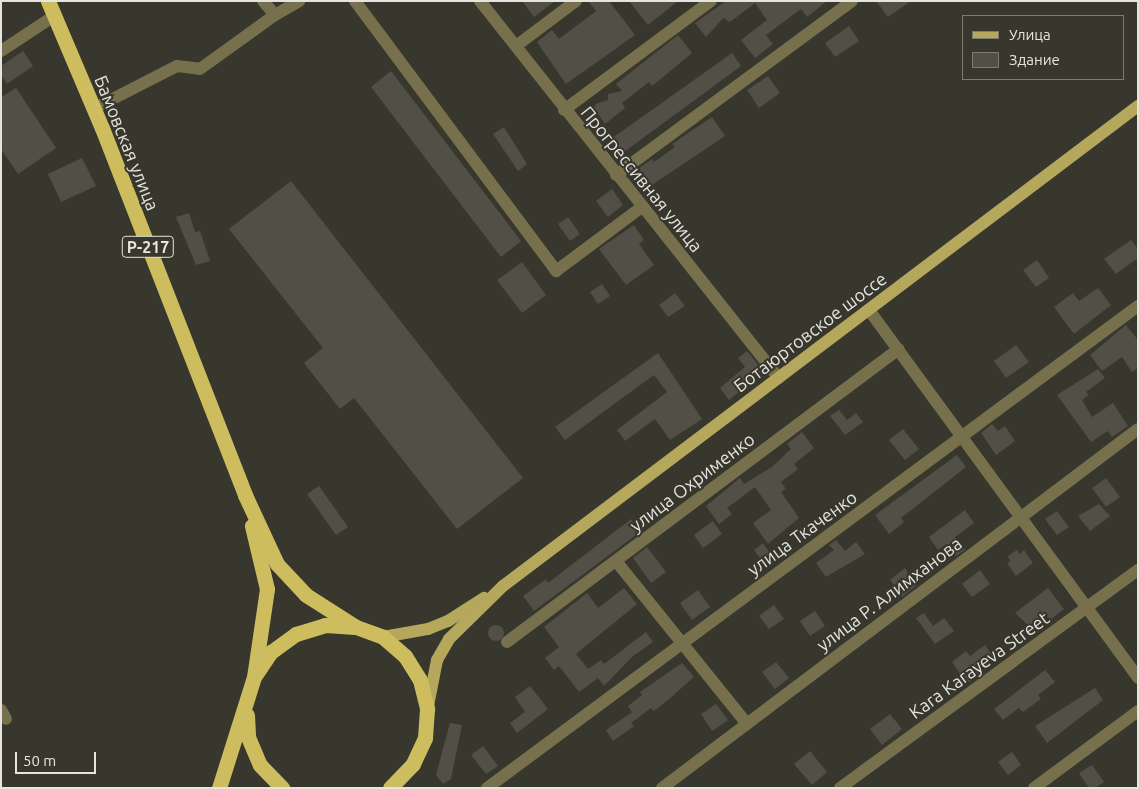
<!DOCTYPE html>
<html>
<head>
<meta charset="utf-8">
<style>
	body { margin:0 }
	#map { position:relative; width:1139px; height:789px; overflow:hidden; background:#38372e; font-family:Ubuntu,sans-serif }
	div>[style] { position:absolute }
	.building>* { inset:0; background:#514f46 }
	.round { border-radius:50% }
	.minor>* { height:12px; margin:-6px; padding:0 6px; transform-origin:6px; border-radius:6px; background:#76704c }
	.major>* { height:12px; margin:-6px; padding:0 6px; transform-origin:6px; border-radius:6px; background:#b5a75b }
	.highway>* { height:15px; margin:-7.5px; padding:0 7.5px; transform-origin:7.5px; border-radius:7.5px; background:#cdbd5f }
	span { translate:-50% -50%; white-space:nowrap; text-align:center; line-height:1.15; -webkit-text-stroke:4px #38372e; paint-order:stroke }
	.shield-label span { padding:1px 4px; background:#38372e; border:1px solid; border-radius:4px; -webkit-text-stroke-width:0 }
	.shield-label { font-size:16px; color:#e5e4de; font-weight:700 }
	.street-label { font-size:18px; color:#e5e4de }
	.frame { position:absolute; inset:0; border:2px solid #e5e4de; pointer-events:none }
	.legend { position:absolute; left:962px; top:15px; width:162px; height:65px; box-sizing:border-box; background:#38372e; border:1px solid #7d7c74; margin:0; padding:6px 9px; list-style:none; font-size:15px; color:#e5e4de }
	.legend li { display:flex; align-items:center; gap:10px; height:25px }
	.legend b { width:25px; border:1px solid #7d7c74 }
	.scale { position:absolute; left:15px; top:752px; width:81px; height:22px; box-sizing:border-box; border:2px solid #e5e4de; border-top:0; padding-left:6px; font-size:15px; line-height:18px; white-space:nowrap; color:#e5e4de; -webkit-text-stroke:4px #38372e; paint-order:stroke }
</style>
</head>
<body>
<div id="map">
	<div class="building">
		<i style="clip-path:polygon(522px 1px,555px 1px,534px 17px)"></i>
		<i style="clip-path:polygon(588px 1px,609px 1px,635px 35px,566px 84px,537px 42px,552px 30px,559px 39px,596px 11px)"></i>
		<i style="clip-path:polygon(629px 1px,678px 1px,648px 25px)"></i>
		<i style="clip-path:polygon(726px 1px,827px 1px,807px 17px,801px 9px,766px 35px,773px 44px,755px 58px,741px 40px,767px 20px,755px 3px,730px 22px,723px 18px,706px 37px,695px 23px)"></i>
		<i style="clip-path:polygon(876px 1px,911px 1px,888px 17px)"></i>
		<i style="clip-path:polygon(849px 26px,859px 41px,835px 57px,825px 43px)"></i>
		<i style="clip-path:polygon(678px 35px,692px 53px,652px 86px,649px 82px,622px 103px,625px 108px,605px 124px,594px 108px,596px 104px,608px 100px,608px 94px,622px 91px,616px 84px)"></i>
		<i style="clip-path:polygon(23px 51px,33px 66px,7px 84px,1px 75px,1px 66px)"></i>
		<i style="clip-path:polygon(732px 53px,741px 66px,620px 155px,611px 139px)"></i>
		<i style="clip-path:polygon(391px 71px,521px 241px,501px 257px,371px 87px)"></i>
		<i style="clip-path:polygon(768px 76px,780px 93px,759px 108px,747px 90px)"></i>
		<i style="clip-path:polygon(16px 88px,56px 148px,18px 174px,1px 149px,1px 97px)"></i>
		<i style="clip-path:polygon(712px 117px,725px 136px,643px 191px,631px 174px,652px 159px,654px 162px,675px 147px,672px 144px)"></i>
		<i style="clip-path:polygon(504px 127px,527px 164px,518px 171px,493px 134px)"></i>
		<i style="clip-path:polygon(82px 158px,96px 186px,61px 202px,48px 174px)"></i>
		<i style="clip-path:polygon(291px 181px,523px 478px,457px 529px,354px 398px,340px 409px,304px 363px,323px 348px,229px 229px)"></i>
		<i style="clip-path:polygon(612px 189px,623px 205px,608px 217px,596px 201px)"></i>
		<i style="clip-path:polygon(189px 213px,195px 232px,200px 231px,210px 261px,196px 265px,176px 217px)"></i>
		<i style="clip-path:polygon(568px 217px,580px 234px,570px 241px,558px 224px)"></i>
		<i style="clip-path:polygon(634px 225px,644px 240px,639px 244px,654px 265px,626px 285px,599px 249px)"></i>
		<i style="clip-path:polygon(1131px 240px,1138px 249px,1138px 258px,1116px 274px,1104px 259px)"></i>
		<i style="clip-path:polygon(1037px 260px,1049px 278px,1036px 287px,1023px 270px)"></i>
		<i style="clip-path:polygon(522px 262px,546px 295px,522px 313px,497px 280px)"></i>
		<i style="clip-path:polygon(602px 284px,610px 296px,598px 304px,590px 292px)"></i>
		<i style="clip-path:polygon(1098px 288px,1111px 305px,1074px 334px,1054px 307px,1073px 293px,1079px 301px)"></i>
		<i style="clip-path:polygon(675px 293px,685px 306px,668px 317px,659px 305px)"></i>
		<i style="clip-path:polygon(1126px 325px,1138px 340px,1138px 368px,1132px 372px,1122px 357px,1102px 371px,1090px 355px)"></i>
		<i style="clip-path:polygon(1016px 345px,1029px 362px,1006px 378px,994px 361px)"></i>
		<i style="clip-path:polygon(747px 351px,764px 372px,729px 400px,720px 388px,745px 367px,738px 358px)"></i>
		<i style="clip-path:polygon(658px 353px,702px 419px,670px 440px,655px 419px,625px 441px,617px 430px,667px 392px,654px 375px,565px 440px,555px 427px)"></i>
		<i style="clip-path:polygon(1098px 369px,1105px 378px,1086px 392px,1089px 395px,1082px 400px,1092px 417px,1113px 403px,1128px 426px,1112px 437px,1108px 431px,1091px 442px,1057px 395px)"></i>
		<i style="clip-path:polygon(839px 410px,847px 420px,856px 413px,863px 422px,845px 435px,830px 416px)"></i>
		<i style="clip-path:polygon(992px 424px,998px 431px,1005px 426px,1015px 441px,996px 455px,981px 433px)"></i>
		<i style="clip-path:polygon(903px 429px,919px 449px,905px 460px,889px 440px)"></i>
		<i style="clip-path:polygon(802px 432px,814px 448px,794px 464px,798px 469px,781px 482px,786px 489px,781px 492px,799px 518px,768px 544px,753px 523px,771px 510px,755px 487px,727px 508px,732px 514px,719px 524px,706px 506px,740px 478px,744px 484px,772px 467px,791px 449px,787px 444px)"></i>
		<i style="clip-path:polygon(957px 455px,966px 467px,901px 518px,904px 522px,889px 534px,875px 515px)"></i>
		<i style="clip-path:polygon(1106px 478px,1120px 497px,1106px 507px,1092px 488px)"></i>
		<i style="clip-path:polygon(319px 486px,348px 527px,336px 535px,307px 494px)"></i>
		<i style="clip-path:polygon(1099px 504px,1110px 516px,1090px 531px,1078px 516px)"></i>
		<i style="clip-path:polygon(965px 510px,974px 523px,955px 537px,965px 550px,956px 556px,947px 544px,938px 550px,929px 537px)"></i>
		<i style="clip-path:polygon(1057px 511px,1069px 527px,1057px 535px,1045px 519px)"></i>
		<i style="clip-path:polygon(631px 519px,640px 532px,534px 611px,523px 596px,546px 579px,548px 583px)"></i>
		<i style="clip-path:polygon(713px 521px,722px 534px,703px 548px,694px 535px)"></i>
		<i style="clip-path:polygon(836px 540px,845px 551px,856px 542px,865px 554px,826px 577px,816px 563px,834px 550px,829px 545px)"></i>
		<i style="clip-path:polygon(763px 543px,775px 560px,766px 566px,754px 550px)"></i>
		<i style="clip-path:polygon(647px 547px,666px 572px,651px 583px,633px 558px)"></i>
		<i style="clip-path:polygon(1017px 550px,1020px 554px,1024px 550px,1033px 563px,1016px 576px,1007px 563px,1010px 561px,1008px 556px)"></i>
		<i style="clip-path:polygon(905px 568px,917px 585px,902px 597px,890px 580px)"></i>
		<i style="clip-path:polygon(980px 570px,990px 584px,972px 597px,962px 584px)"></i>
		<i style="clip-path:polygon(624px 588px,637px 604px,576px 654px,588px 669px,601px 660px,604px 664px,646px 632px,653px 642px,633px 656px,604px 686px,598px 678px,579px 692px,559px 666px,554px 670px,545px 658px,559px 647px,544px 627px,587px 593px,598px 608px)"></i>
		<i style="clip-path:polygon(1048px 588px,1064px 609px,1050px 620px,1046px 615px,1031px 628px,1015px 613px)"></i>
		<i style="clip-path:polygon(698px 590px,710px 607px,692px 620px,680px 603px)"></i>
		<i style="clip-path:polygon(774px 605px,784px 619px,769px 629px,759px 616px)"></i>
		<i style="clip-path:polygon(815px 611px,825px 626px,810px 636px,800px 621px)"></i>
		<i style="clip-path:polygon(924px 613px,933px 626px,944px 618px,954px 631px,935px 644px,916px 618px)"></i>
		<i class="round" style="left:488px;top:625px;width:16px;height:16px"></i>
		<i style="clip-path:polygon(985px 645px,994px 658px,979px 669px,982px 673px,967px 683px,952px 662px,966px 651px,970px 656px)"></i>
		<i style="clip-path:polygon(776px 662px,789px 678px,775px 689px,762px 672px)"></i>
		<i style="clip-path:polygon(682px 663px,694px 677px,669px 699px,654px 711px,651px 708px,631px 723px,634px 726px,613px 741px,606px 730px,632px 712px,628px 706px,642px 695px,640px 692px)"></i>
		<i style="clip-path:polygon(1045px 670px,1055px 682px,1038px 695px,1041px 699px,1023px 712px,1019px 708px,1003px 720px,994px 709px)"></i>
		<i style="clip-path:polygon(530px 686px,548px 709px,517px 733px,510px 723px,525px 712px,515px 697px)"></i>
		<i style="clip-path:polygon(1095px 688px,1103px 700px,1047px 743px,1035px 726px)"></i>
		<i style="clip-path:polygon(716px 704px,728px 720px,712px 731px,701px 714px)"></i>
		<i style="clip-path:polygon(890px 714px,902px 729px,882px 745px,870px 729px)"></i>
		<i style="clip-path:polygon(450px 723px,462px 725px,451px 779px,443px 784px,436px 775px)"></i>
		<i style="clip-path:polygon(483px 746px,498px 766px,486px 774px,471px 755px)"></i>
		<i style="clip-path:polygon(810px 751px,827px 772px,812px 785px,794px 764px)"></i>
		<i style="clip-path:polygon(1012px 752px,1021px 765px,1008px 775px,998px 762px)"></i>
		<i style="clip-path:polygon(1092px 765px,1104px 782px,1095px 788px,1089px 788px,1079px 773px)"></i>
	</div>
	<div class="minor">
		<i style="left:263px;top:1px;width:18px;rotate:49deg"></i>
		<i style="left:275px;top:15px;width:28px;rotate:-30deg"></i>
		<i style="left:355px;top:1px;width:337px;rotate:53.3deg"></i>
		<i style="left:556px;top:271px;width:107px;rotate:-36.7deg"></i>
		<i style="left:480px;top:1px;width:481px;rotate:51.6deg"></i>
		<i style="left:516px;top:46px;width:75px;rotate:-36.9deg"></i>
		<i style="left:1px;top:51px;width:64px;rotate:-33.4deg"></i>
		<i style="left:93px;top:109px;width:94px;rotate:-27.1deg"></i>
		<i style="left:177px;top:66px;width:23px;rotate:7deg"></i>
		<i style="left:200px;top:69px;width:92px;rotate:-35.8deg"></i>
		<i style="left:564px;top:110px;width:183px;rotate:-36.6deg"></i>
		<i style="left:616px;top:175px;width:293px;rotate:-36.4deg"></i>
		<i style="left:869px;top:310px;width:456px;rotate:53.8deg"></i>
		<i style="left:616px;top:561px;width:209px;rotate:51.2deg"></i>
		<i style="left:507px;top:642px;width:489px;rotate:-36.8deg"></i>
		<i style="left:1px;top:710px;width:10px;rotate:61deg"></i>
		<i style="left:487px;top:788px;width:810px;rotate:-36.52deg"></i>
		<i style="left:662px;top:788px;width:596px;rotate:-37.02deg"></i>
		<i style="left:840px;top:788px;width:369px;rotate:-36.2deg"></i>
		<i style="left:1034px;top:788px;width:129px;rotate:-36.5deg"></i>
	</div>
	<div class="major">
		<i style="left:383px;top:637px;width:46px;rotate:-10.1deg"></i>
		<i style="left:428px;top:629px;width:22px;rotate:-22deg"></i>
		<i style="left:448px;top:621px;width:43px;rotate:-32.6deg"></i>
		<i style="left:428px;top:706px;width:47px;rotate:-78.9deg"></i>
		<i style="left:437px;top:660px;width:24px;rotate:-60deg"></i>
		<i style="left:449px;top:639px;width:76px;rotate:-44.5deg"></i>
		<i style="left:503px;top:586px;width:796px;rotate:-37.09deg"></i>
	</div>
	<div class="highway">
		<i style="left:48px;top:1px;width:138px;rotate:67deg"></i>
		<i style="left:102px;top:128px;width:394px;rotate:68.7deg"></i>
		<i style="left:245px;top:495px;width:76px;rotate:65.1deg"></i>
		<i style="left:277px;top:564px;width:42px;rotate:46.9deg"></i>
		<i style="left:306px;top:595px;width:59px;rotate:32.6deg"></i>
		<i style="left:356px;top:627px;width:29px;rotate:20deg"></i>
		<i style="left:383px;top:637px;width:29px;rotate:41deg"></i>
		<i style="left:405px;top:656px;width:28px;rotate:58deg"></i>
		<i style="left:420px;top:680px;width:30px;rotate:76deg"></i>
		<i style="left:427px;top:709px;width:29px;rotate:94deg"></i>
		<i style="left:425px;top:738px;width:29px;rotate:115deg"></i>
		<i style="left:413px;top:764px;width:33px;rotate:134deg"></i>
		<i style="left:256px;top:674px;width:27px;rotate:-56deg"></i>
		<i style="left:271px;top:652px;width:31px;rotate:-36deg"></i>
		<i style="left:296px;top:634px;width:30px;rotate:-17deg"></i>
		<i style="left:325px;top:625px;width:30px;rotate:4deg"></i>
		<i style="left:247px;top:715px;width:22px;rotate:87deg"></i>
		<i style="left:248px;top:737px;width:30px;rotate:67deg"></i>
		<i style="left:260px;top:765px;width:32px;rotate:46deg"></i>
		<i style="left:219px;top:788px;width:116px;rotate:-72.5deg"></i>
		<i style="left:254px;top:677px;width:89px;rotate:-81.6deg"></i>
		<i style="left:267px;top:589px;width:65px;rotate:-103.4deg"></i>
	</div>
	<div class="shield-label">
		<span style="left:148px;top:247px">Р-217</span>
	</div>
	<div class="street-label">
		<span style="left:127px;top:143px;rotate:68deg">Бамовская улица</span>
		<span style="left:642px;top:179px;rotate:51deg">Прогрессивная улица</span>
		<span style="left:810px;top:332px;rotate:-37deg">Ботаюртовское шоссе</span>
		<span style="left:692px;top:482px;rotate:-37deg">улица Охрименко</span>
		<span style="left:802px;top:533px;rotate:-36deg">улица Ткаченко</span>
		<span style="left:889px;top:594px;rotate:-37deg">улица Р. Алимханова</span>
		<span style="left:979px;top:665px;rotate:-36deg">Kara Karayeva Street</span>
	</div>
	<div class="frame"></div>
	<ul class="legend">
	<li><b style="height:6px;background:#b5a75b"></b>Улица</li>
	<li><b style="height:14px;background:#514f46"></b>Здание</li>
	</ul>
	<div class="scale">50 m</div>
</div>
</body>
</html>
